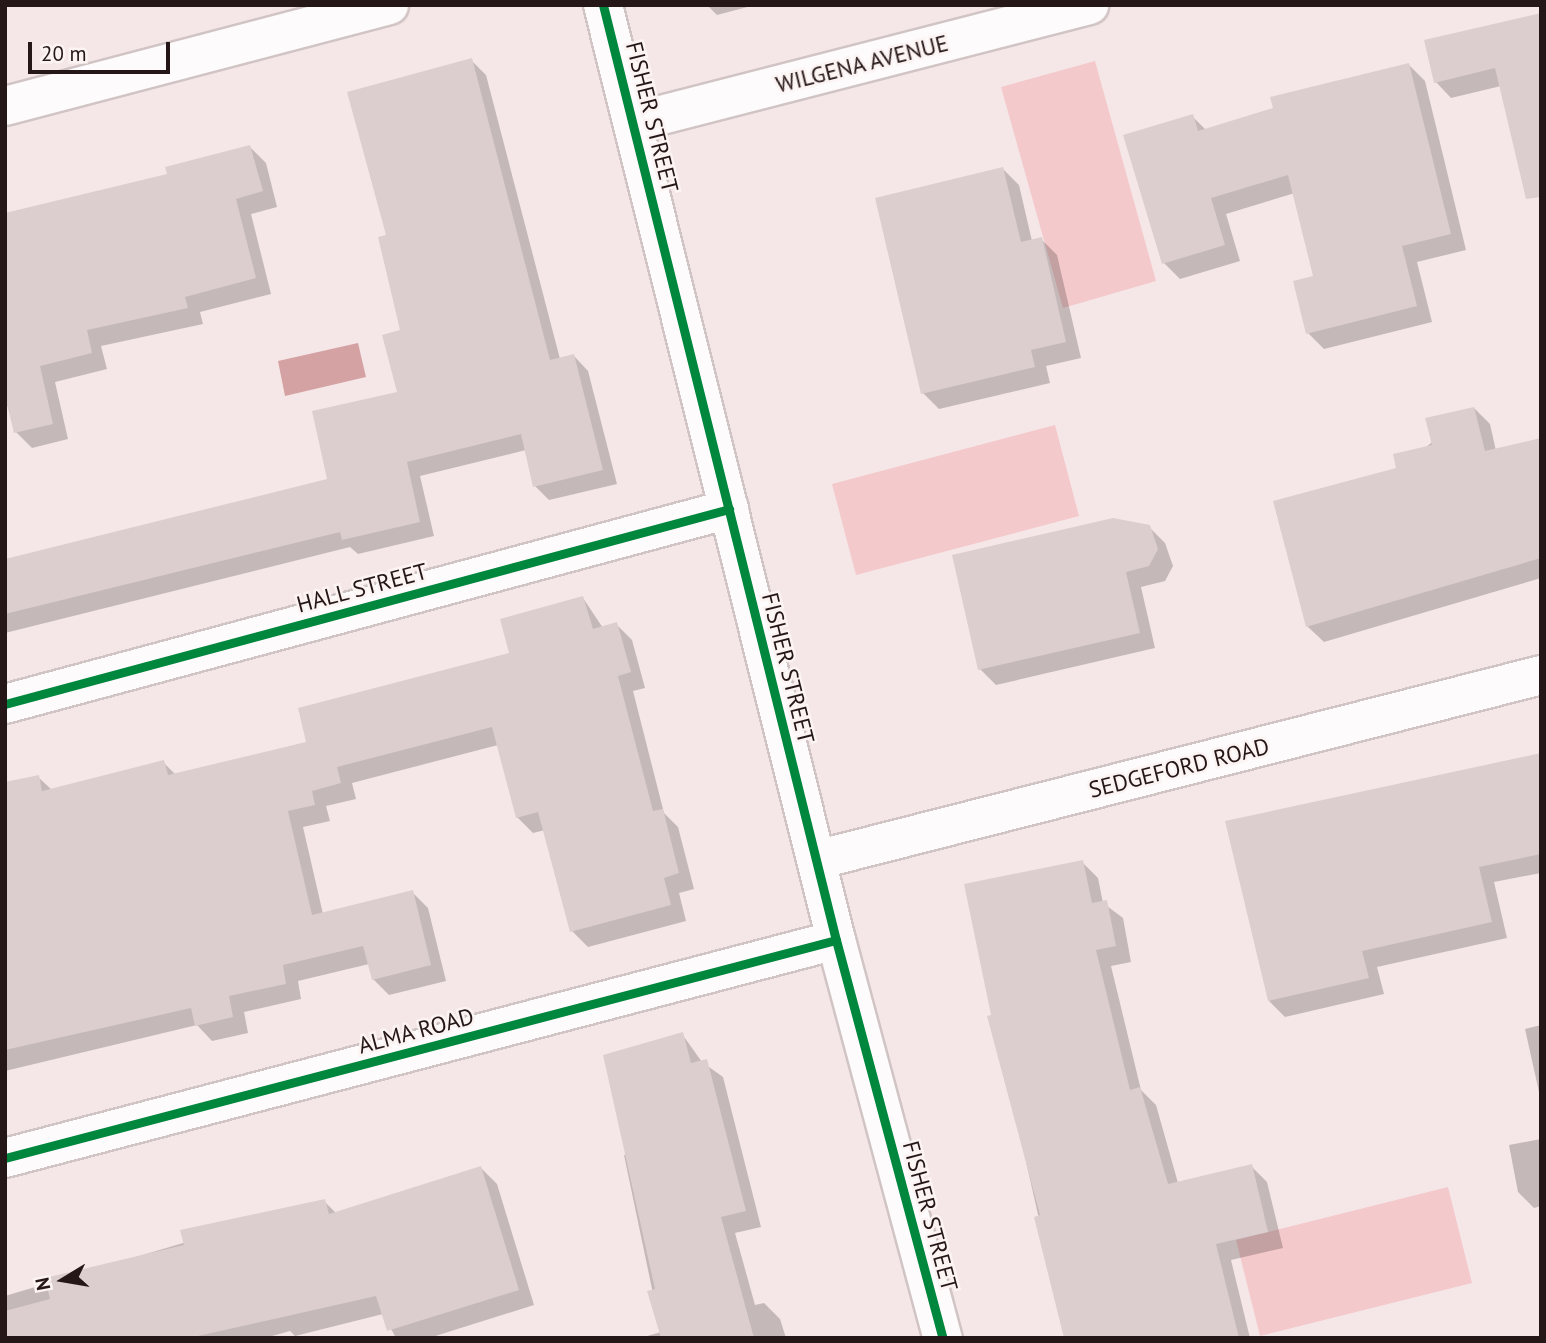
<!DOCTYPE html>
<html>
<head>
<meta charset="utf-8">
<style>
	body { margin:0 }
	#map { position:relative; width:1546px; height:1343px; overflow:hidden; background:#f5e7e8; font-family:"PT Sans",sans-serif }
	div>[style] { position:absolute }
	.green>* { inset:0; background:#f4c9cb }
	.water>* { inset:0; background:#d5a2a4 }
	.shadow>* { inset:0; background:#0003 }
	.building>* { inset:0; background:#dccecf }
	.roads { filter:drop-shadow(2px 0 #d1c4c4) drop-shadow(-2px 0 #d1c4c4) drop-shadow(0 2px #d1c4c4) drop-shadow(0 -2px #d1c4c4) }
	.minor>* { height:38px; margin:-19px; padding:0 19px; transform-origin:19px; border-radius:19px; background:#fefbfc }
	.tertiary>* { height:38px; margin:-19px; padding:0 19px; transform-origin:19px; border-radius:19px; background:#fefbfc }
	.cycleway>* { height:9px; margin:-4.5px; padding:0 4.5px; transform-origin:4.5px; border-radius:4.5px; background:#00873e }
	span { translate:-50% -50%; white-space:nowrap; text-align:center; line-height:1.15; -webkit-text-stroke:5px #fcf3f3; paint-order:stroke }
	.street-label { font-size:23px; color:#251617 }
	.frame { position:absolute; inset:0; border:7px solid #251617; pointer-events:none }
	.north { position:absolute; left:28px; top:1245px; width:70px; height:70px; -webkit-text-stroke:5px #fcf3f3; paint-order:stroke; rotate:259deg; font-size:19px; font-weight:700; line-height:28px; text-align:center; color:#251617 }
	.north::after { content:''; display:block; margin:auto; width:24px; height:32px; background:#251617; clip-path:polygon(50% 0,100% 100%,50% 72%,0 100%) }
	.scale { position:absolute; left:28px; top:42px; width:142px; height:32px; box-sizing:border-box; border:4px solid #251617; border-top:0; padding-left:9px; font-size:21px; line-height:24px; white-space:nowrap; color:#251617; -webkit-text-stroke:5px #fcf3f3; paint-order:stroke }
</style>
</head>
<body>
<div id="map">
	<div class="green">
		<i style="clip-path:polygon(1095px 61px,1156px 281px,1063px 308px,1001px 87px)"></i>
		<i style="clip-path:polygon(1055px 425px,1079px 516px,856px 575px,832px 484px)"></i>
		<i style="clip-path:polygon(1448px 1187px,1472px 1283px,1260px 1336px,1236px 1240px)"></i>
	</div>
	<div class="water">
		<i style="clip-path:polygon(358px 343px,366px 377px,285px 396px,278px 361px)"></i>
	</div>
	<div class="shadow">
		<i style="clip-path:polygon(707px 5px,755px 5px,717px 15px)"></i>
		<i style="clip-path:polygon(1541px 18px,1501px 86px,1451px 98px,1436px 82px)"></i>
		<i style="clip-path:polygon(471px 60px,486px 75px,560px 359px,574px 356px,588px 371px,617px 484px,549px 500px,535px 486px,526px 450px,420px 476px,434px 536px,358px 554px,350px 547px,5px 633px,5px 561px,330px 480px,399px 393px,402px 332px,388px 236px)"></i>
		<i style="clip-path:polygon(1409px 65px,1425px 81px,1466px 250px,1417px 262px,1432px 322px,1324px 349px,1308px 333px,1315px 277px,1295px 193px,1226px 214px,1240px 261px,1180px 279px,1164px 263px,1192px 116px,1206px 130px)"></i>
		<i style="clip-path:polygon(250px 147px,266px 163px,277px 207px,251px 214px,271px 294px,200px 312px,203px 324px,101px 346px,107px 369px,55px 382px,68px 439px,32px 448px,16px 432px,5px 398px,5px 216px,169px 175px)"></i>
		<i style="clip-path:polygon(1003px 169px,1019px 185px,1032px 241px,1041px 239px,1057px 255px,1081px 358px,1046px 366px,1050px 383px,939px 409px,923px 393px)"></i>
		<i style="clip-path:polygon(1474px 408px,1490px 424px,1496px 451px,1541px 440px,1541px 578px,1324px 642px,1308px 627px,1275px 502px,1398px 470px)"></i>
		<i style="clip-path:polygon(1149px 527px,1165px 543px,1173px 566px,1165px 581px,1141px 587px,1155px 648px,996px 685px,980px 669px)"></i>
		<i style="clip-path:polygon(583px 598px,603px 628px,616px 624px,632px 640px,645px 688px,633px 691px,664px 813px,678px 827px,694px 889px,679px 893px,686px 921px,588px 947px,572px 931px,545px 830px,533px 833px,517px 817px,498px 745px,352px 783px,356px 799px,326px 806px,330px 821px,303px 827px,323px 914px,412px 892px,428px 908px,446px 981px,389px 995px,373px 979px,369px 964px,298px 981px,301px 999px,244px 1012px,248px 1033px,212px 1041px,197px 1025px,5px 1071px,5px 784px,38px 777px,52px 790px,163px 762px,176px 775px,309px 743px,512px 655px)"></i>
		<i style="clip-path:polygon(1541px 753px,1541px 873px,1494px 882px,1507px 938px,1377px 967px,1384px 994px,1285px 1017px,1269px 1001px)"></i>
		<i style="clip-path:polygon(1082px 862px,1098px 878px,1103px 903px,1123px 918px,1131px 962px,1111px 966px,1141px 1090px,1156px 1105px,1178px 1183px,1251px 1166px,1267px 1182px,1283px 1248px,1231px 1260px,1250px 1338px,1066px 1338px,993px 1016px)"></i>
		<i style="clip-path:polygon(1541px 1025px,1541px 1101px,1525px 1029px)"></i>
		<i style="clip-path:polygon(682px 1034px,702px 1062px,723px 1077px,761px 1227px,735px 1233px,755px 1305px,764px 1303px,780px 1319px,786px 1338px,640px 1338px,661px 1332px,624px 1155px,631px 1154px)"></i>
		<i style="clip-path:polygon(1541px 1139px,1541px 1206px,1534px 1208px,1518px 1192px,1509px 1145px)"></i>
		<i style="clip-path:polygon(481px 1168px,497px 1184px,534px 1305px,429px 1338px,396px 1338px,383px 1314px,295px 1336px,290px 1331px,265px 1338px,5px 1338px,5px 1296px,324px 1201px,337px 1214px)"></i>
	</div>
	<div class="building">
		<i style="clip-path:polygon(1541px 13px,1541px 197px,1526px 199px,1495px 68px,1434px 83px,1424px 40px)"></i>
		<i style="clip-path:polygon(472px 58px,550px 360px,574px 354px,603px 470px,533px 487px,521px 434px,407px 462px,420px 522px,342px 540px,340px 532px,5px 614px,5px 559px,327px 479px,312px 411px,397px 392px,382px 335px,400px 330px,378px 237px,386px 235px,347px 92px)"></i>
		<i style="clip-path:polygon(1409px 63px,1451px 234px,1402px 246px,1417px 306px,1306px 334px,1293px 281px,1313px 276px,1288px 175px,1211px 198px,1225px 245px,1162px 264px,1123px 135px,1193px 114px,1198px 131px,1273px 108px,1270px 97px)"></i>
		<i style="clip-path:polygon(250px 145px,263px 191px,236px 199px,256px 278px,185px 297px,188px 308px,87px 330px,92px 353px,40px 366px,53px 424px,14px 433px,5px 396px,5px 213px,167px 174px,165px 167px)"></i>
		<i style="clip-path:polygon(1003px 167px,1021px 242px,1042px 237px,1066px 342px,1031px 350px,1035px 367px,921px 394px,875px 198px)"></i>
		<i style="clip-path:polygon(1474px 407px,1485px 451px,1541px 438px,1541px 558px,1306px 627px,1273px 501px,1396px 468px,1393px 454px,1432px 445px,1425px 418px)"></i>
		<i style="clip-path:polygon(1113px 518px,1150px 525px,1158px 549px,1149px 566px,1126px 572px,1140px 633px,978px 670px,952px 555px)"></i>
		<i style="clip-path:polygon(583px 596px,593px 629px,617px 622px,631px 672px,618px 676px,653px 811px,663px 809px,679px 873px,664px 878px,671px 905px,570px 932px,538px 812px,516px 818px,492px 727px,337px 767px,341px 783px,312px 791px,315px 805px,288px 811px,312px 915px,413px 890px,431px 965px,372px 980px,363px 946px,283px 965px,286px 984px,229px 996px,233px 1017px,195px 1026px,191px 1008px,5px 1050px,5px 782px,39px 775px,42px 791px,164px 760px,168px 775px,306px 742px,298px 708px,509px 653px,500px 619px)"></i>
		<i style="clip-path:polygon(1541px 753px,1541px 854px,1479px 867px,1492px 922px,1362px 951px,1369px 978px,1268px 1001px,1225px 821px)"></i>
		<i style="clip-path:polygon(1083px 860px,1092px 903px,1107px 900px,1116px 946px,1096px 950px,1130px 1090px,1140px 1087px,1168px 1184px,1252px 1164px,1268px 1232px,1216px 1244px,1239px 1338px,1064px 1338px,1034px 1217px,1040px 1215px,987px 1016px,991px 1015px,964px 884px)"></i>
		<i style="clip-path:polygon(683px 1032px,691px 1063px,707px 1059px,746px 1211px,721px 1217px,754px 1338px,661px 1338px,647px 1291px,655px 1289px,603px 1055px)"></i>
		<i style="clip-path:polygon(481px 1166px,519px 1290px,387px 1331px,376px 1296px,189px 1338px,5px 1338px,5px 1311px,50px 1299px,45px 1278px,184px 1245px,180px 1230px,325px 1199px,329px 1214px)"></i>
	</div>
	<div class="roads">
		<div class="minor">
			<i style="left:5px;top:106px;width:397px;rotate:-14.7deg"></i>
			<i style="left:634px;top:122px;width:470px;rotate:-14.4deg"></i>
			<i style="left:5px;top:704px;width:750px;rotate:-15.07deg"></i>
			<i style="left:816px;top:860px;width:748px;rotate:-14.31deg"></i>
			<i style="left:5px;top:1158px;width:859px;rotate:-14.7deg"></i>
		</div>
		<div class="tertiary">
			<i style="left:603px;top:5px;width:964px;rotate:76.01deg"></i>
			<i style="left:836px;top:940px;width:412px;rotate:75deg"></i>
		</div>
	</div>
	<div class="cycleway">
		<i style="left:603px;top:5px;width:964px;rotate:76.01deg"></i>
		<i style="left:836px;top:940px;width:412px;rotate:75deg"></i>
		<i style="left:5px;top:704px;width:750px;rotate:-15.07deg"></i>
		<i style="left:5px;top:1158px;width:859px;rotate:-14.7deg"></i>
	</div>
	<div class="street-label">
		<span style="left:862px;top:64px;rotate:-14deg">WILGENA AVENUE</span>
		<span style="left:652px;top:117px;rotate:76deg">FISHER STREET</span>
		<span style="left:362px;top:588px;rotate:-15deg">HALL STREET</span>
		<span style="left:788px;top:668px;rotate:76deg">FISHER STREET</span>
		<span style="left:1179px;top:768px;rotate:-14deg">SEDGEFORD ROAD</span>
		<span style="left:416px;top:1031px;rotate:-15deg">ALMA ROAD</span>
		<span style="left:930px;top:1216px;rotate:75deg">FISHER STREET</span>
	</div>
	<div class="frame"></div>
	<div class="north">N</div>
	<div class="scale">20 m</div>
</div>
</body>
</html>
